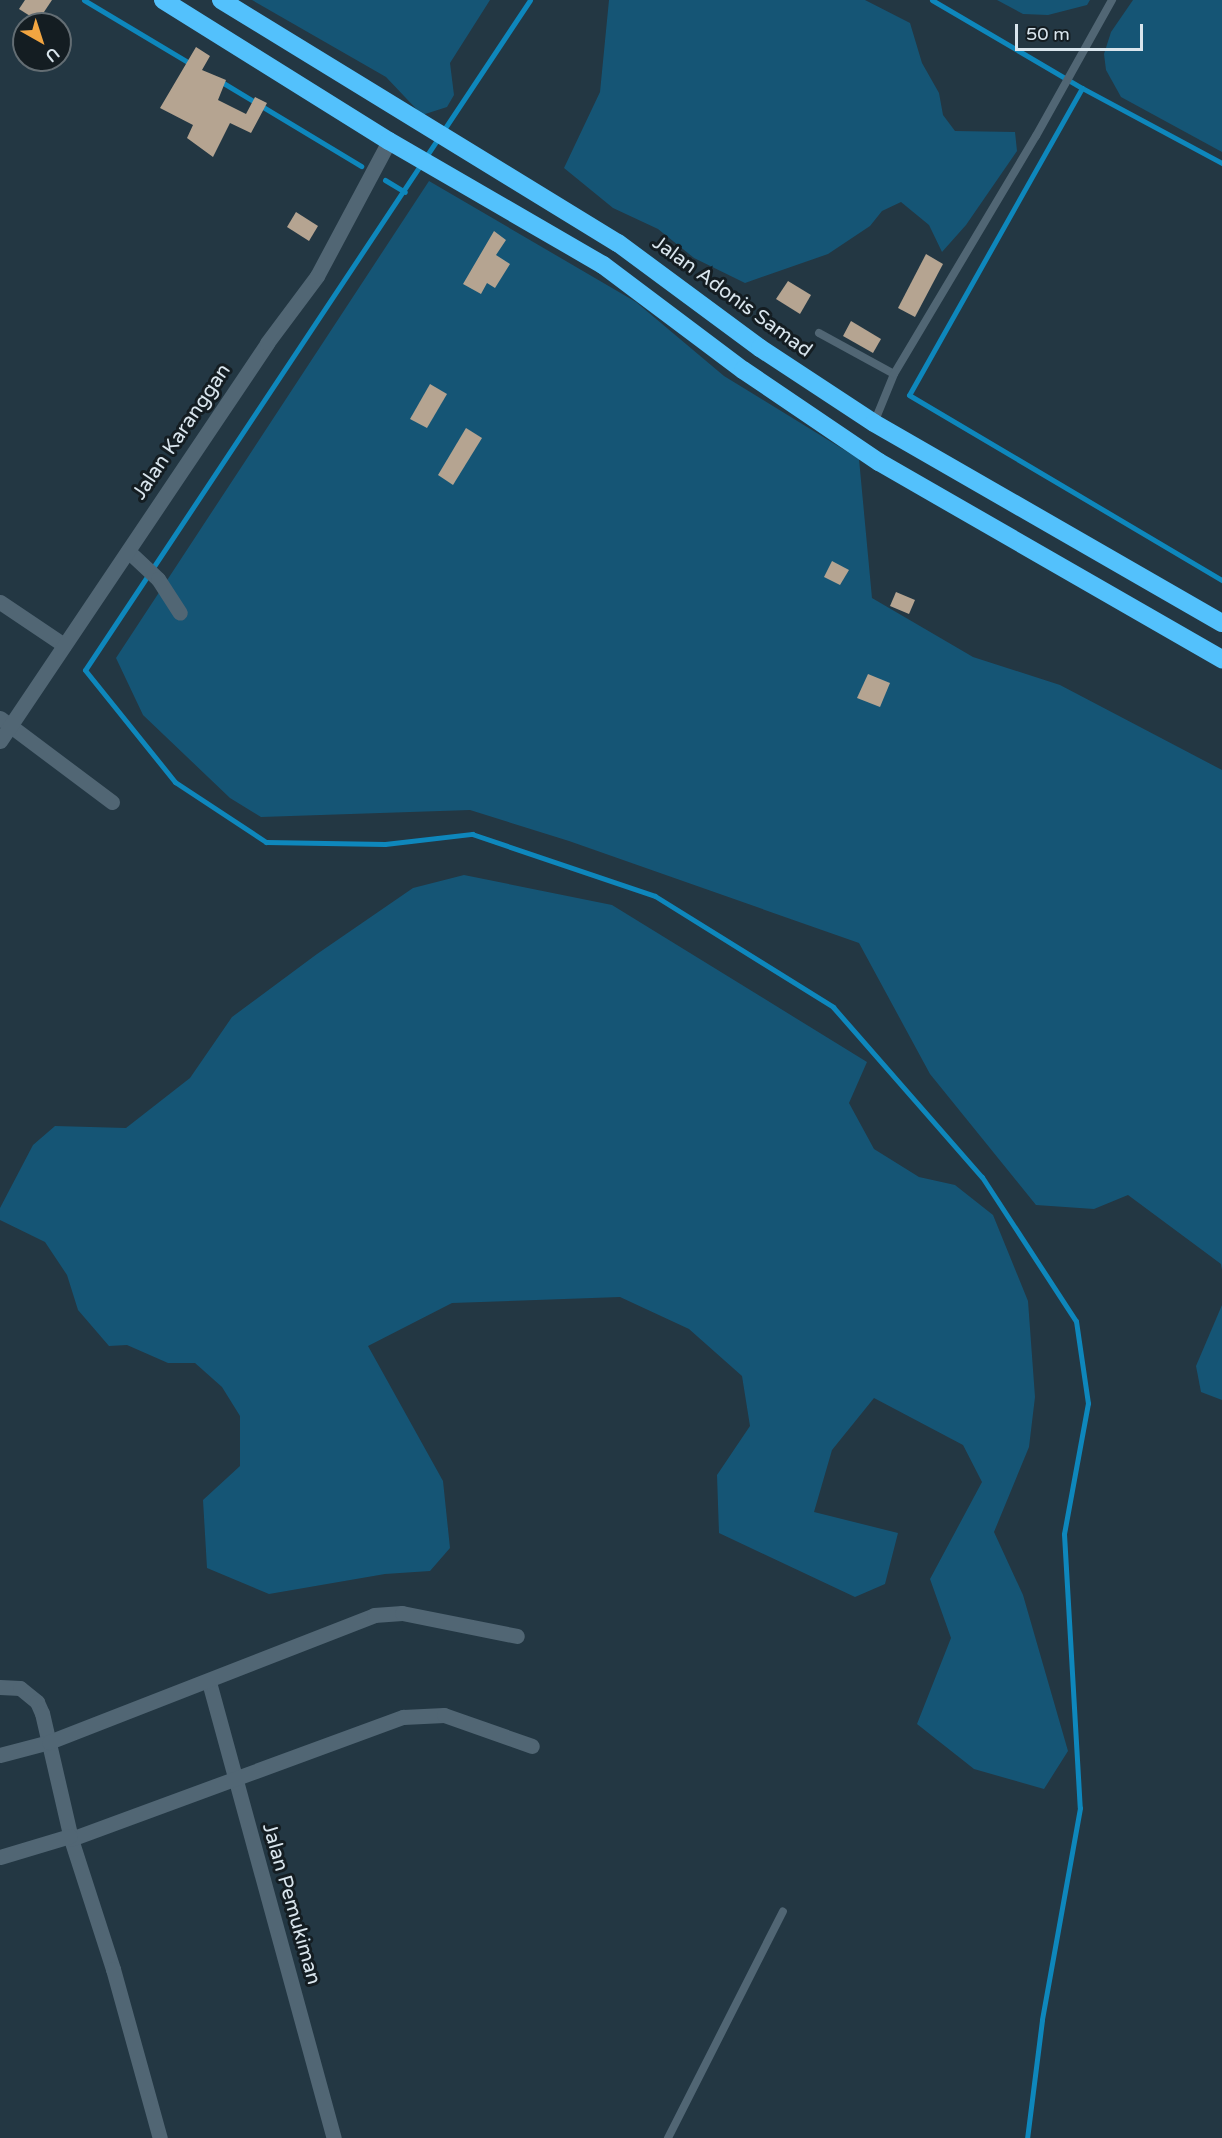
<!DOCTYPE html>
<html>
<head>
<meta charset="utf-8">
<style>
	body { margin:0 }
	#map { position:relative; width:1222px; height:2138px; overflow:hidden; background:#233743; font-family:"Varela Round",sans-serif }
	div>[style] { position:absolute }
	.green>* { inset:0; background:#155575 }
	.stream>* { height:5px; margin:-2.5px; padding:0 2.5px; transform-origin:2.5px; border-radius:2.5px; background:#0e87bc }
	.building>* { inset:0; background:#b5a491 }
	.lane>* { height:8px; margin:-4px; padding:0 4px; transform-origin:4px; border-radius:4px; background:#516674 }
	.street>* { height:15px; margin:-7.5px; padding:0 7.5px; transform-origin:7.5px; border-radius:7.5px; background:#516674 }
	.highway>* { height:18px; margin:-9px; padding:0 9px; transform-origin:9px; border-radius:9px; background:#53c1fc }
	span { translate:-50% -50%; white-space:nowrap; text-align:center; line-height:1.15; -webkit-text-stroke:6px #141d22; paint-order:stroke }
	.street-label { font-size:20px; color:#d9e5ed }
	.north { position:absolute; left:12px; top:12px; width:60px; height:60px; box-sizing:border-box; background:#141d22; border:2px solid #636d73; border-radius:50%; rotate:141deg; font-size:16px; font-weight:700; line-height:24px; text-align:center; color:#d9e5ed }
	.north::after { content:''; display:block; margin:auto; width:21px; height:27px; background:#f2a541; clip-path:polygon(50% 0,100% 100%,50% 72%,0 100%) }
	.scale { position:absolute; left:1015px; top:24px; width:128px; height:27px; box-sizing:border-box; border:3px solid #d9e5ed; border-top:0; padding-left:8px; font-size:18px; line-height:21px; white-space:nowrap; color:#d9e5ed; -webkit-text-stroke:4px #141d22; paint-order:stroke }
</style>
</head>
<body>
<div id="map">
	<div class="green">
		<i style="clip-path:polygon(252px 0,490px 0,450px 63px,454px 95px,447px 107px,422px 115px,386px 77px)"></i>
		<i style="clip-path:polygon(609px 0,865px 0,910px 23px,922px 63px,939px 93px,943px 115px,955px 131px,1015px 132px,1017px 151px,966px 225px,942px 252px,929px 225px,901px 202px,882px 211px,870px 226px,828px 254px,745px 283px,694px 258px,658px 229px,613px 208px,564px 168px,600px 92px)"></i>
		<i style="clip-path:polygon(997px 0,1090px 0,1087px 5px,1048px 15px,1023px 14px)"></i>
		<i style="clip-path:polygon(1133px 0,1222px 0,1222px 152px,1121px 97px,1106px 70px,1104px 54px,1111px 32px)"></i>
		<i style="clip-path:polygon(429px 181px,636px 302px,724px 376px,859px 459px,872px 598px,973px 657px,1060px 685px,1222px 770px,1222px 1270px,1221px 1264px,1128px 1195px,1094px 1209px,1036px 1205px,930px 1074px,859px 943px,569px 841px,470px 810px,261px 817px,230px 798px,143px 715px,116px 658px)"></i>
		<i style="clip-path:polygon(464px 875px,612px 905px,867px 1062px,849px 1103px,874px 1149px,919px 1177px,955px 1185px,993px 1215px,1028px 1301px,1035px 1397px,1029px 1447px,994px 1532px,1023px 1595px,1068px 1751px,1044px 1789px,974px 1769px,917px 1724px,951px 1638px,930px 1579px,982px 1482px,963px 1445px,874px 1398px,832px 1450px,814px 1512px,898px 1533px,885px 1584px,855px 1597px,719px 1533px,717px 1475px,750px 1426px,742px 1376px,689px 1329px,620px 1297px,452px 1303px,368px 1346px,443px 1481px,450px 1548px,430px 1571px,385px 1574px,269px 1594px,207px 1568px,203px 1500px,240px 1466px,240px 1416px,222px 1387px,195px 1363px,168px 1363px,127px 1345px,109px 1346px,78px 1310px,67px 1275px,45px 1242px,0 1220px,0 1208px,33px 1145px,55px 1126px,126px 1128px,190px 1078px,232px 1017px,317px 954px,413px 888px)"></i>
		<i style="clip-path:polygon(1222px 1305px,1222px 1400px,1201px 1392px,1196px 1366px)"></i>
	</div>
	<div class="stream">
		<i style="left:84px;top:0;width:125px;rotate:30.9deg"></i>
		<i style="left:530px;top:0;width:804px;rotate:123.59deg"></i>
		<i style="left:85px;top:670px;width:144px;rotate:51.2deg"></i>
		<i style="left:175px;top:782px;width:109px;rotate:33.4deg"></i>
		<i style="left:266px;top:842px;width:119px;rotate:1deg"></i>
		<i style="left:385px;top:844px;width:88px;rotate:-6.6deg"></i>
		<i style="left:472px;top:834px;width:193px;rotate:18.7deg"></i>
		<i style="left:655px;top:896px;width:210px;rotate:31.9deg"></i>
		<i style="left:833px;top:1007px;width:226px;rotate:48.8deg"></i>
		<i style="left:982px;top:1177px;width:172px;rotate:56.9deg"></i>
		<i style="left:1076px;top:1321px;width:83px;rotate:81.7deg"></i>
		<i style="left:1088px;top:1403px;width:133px;rotate:100.4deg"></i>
		<i style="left:1064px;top:1534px;width:274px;rotate:86.7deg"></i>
		<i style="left:1080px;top:1808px;width:215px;rotate:100.2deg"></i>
		<i style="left:1042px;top:2020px;width:119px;rotate:97.2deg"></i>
		<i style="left:932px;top:0;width:174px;rotate:30.4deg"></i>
		<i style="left:220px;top:81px;width:165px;rotate:31.1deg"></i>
		<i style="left:1222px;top:163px;width:159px;rotate:-151.8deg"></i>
		<i style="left:1082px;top:88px;width:352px;rotate:119.4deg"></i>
		<i style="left:909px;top:395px;width:364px;rotate:30.6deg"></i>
		<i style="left:385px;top:180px;width:23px;rotate:31deg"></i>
	</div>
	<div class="building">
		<i style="clip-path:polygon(25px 0,52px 0,38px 21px,19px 9px)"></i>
		<i style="clip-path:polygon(196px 47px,210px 56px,202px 70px,226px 80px,218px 100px,246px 114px,255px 97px,267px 103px,251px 133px,230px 123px,213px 157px,187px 138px,193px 125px,160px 108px)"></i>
		<i style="clip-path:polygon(296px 212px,318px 226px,309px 241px,287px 227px)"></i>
		<i style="clip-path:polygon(494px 231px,506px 240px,496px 255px,510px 264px,495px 288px,487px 283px,481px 294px,463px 284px)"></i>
		<i style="clip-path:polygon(926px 254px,943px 264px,915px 317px,898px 308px)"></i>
		<i style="clip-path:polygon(788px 281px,811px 295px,800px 314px,776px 299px)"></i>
		<i style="clip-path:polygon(851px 321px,881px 339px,873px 353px,843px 336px)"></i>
		<i style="clip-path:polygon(430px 384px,447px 394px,427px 428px,410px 419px)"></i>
		<i style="clip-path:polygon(466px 428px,482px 438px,453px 485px,438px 475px)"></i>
		<i style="clip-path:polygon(832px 561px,849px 570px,840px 585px,824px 577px)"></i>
		<i style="clip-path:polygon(896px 592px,915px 600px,909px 614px,890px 606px)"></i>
		<i style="clip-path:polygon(868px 674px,890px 683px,880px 707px,857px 698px)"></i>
	</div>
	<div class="lane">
		<i style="left:819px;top:333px;width:85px;rotate:28.7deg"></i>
		<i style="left:874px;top:423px;width:53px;rotate:-67.8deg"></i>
		<i style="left:894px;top:374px;width:277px;rotate:-59.2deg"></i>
		<i style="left:1036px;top:136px;width:156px;rotate:-60.8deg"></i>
		<i style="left:668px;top:2138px;width:254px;rotate:-63.1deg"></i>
	</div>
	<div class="street">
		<i style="left:128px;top:551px;width:41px;rotate:43deg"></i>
		<i style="left:158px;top:579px;width:40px;rotate:57.1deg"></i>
		<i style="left:0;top:602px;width:77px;rotate:33.9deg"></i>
		<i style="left:0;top:718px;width:140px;rotate:36.9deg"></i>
		<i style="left:0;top:741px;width:479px;rotate:-56.1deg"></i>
		<i style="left:267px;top:343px;width:84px;rotate:-53.3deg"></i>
		<i style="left:317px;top:276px;width:153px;rotate:-61.9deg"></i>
		<i style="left:209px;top:1682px;width:473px;rotate:74.7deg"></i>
		<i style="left:0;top:1687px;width:20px;rotate:3deg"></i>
		<i style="left:20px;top:1688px;width:22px;rotate:39deg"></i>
		<i style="left:37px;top:1702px;width:12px;rotate:66deg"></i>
		<i style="left:42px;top:1713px;width:129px;rotate:77deg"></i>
		<i style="left:71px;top:1839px;width:137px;rotate:72.1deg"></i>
		<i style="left:113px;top:1969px;width:175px;rotate:74.5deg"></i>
		<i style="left:0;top:1755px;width:51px;rotate:-14.9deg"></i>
		<i style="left:49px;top:1742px;width:349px;rotate:-21.3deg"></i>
		<i style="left:374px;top:1615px;width:28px;rotate:-4deg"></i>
		<i style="left:402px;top:1613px;width:117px;rotate:11.3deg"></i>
		<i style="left:71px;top:1839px;width:354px;rotate:-20.2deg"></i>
		<i style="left:403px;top:1717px;width:41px;rotate:-2.8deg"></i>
		<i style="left:444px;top:1715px;width:93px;rotate:19.4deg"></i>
		<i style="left:0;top:1857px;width:73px;rotate:-16.7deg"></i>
	</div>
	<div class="highway">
		<i style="left:163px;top:0;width:266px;rotate:32deg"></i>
		<i style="left:389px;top:141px;width:247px;rotate:30.1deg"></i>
		<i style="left:603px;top:265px;width:175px;rotate:36.9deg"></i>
		<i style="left:743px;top:370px;width:164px;rotate:34.1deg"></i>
		<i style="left:879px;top:462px;width:396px;rotate:29.9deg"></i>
		<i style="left:221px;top:0;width:465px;rotate:31.5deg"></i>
		<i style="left:618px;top:243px;width:177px;rotate:36.5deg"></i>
		<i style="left:760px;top:348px;width:136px;rotate:33.3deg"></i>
		<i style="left:874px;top:423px;width:401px;rotate:29.9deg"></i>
	</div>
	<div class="street-label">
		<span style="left:732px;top:297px;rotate:36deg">Jalan Adonis Samad</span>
		<span style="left:182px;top:432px;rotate:-56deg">Jalan Karanggan</span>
		<span style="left:291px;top:1904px;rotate:74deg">Jalan Pemukiman</span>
	</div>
	<div class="north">U</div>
	<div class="scale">50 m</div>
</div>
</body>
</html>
